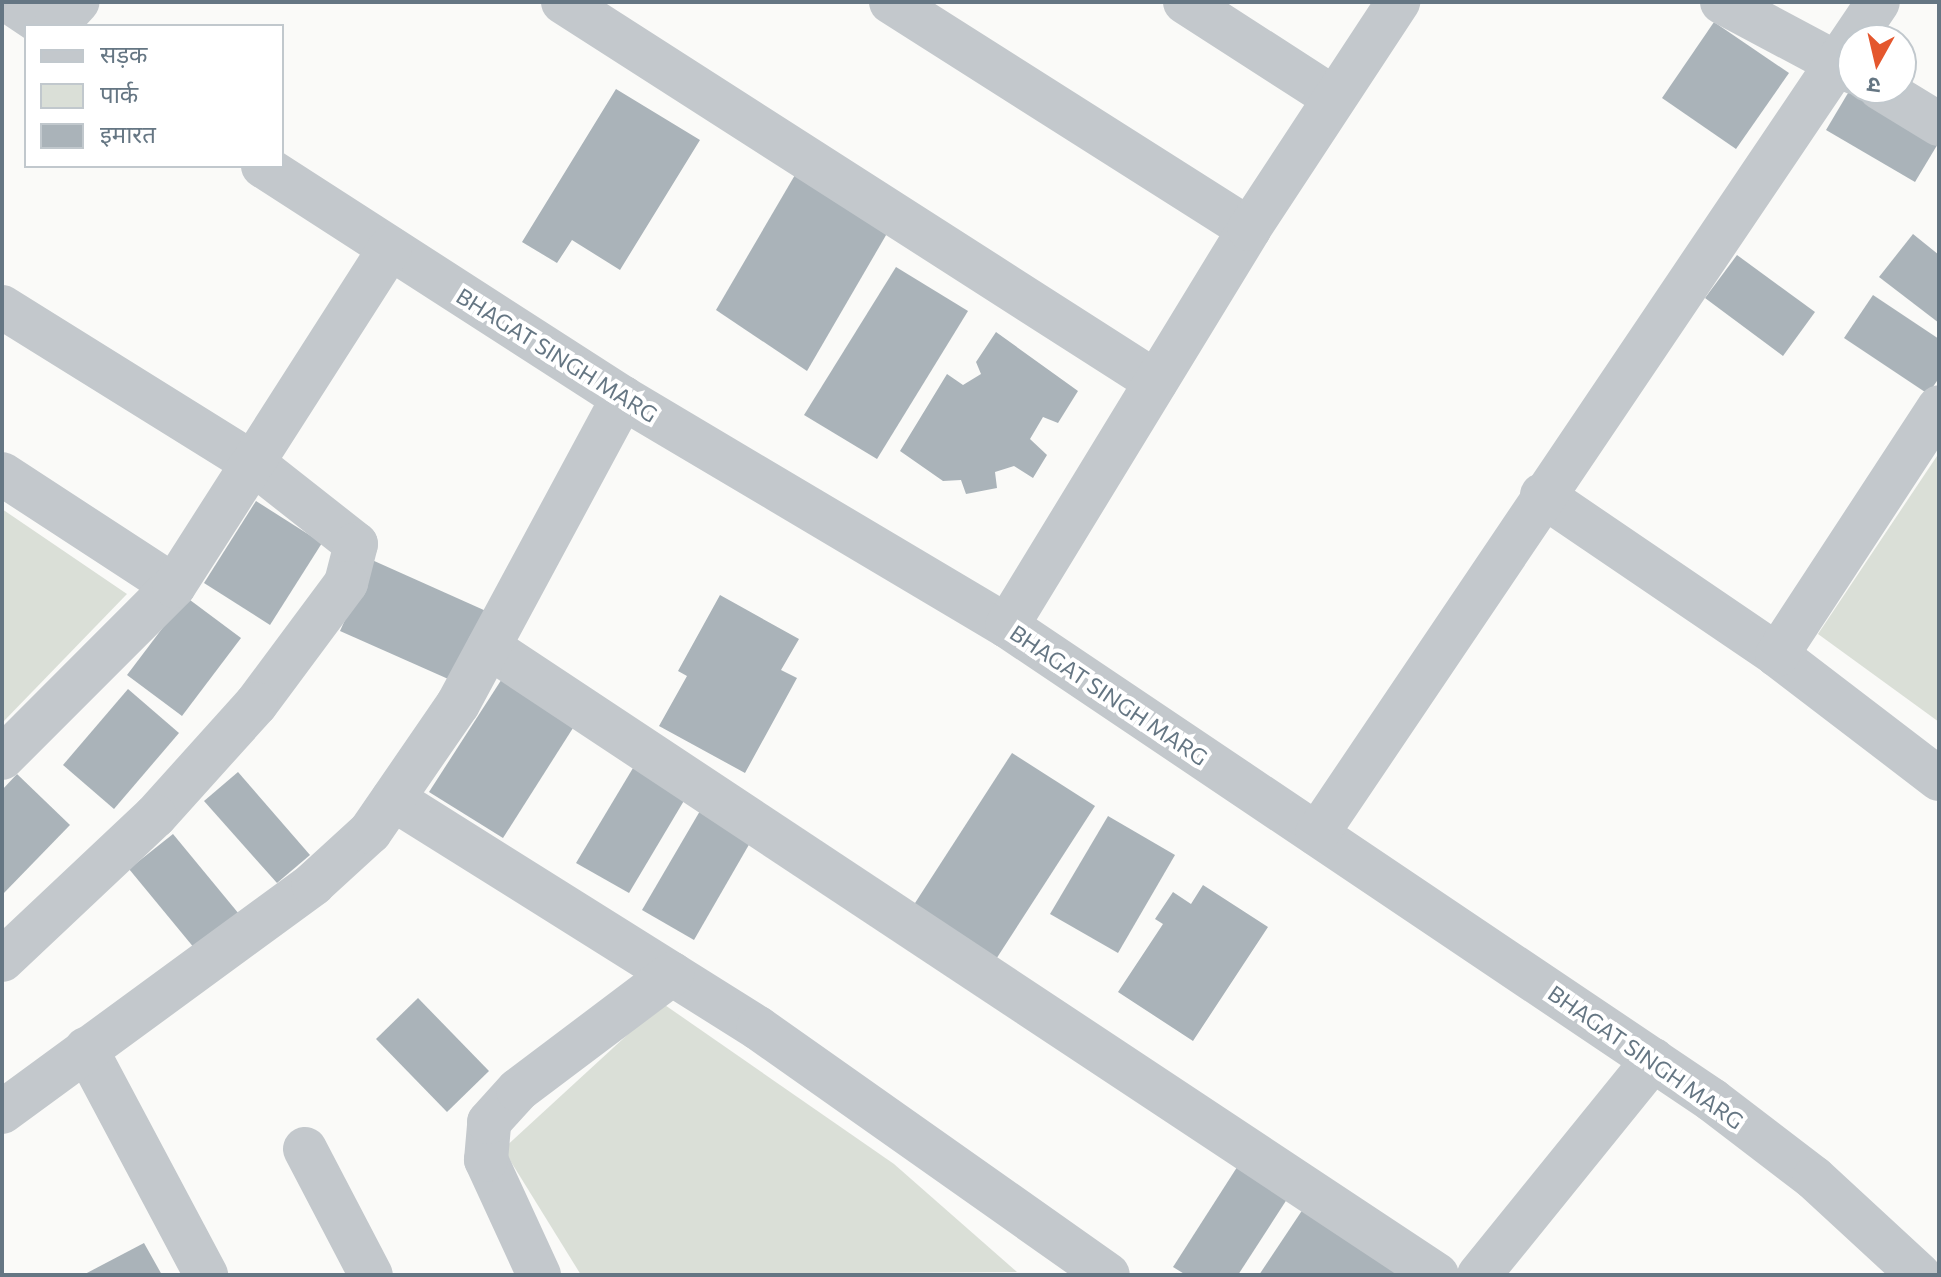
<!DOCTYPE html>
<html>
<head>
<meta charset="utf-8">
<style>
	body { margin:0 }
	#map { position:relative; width:1941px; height:1277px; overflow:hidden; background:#fafaf8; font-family:Commissioner,"Noto Sans Devanagari",sans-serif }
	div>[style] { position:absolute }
	.green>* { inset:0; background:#dadfd7 }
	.building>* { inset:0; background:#aab3b9 }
	.minor>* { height:44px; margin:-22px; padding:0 22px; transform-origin:22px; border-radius:22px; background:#c3c8cc }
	span { translate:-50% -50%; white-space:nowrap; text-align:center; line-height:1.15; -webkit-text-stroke:8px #fff; paint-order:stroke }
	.street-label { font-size:22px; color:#657683 }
	.frame { position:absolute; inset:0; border:4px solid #657683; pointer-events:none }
	.legend { position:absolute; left:24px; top:24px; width:260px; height:144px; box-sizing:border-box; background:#fff; border:2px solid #c1c8cd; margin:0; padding:10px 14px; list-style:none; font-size:24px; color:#657683 }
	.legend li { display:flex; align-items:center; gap:16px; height:40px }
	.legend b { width:40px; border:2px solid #c1c8cd }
	.north { position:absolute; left:1837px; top:24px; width:80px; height:80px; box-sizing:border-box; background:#fff; border:2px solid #c1c8cd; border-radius:50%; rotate:188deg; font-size:22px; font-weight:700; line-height:32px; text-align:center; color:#657683 }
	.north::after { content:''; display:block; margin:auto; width:28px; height:36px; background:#e4572e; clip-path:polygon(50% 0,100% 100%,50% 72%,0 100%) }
</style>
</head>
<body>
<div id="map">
	<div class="green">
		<i style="clip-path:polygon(1939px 453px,1939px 722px,1818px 634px)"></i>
		<i style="clip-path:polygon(2px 509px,127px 594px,2px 723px)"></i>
		<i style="clip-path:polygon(662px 1003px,894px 1164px,1017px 1272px,581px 1275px,503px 1149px)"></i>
	</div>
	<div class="building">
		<i style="clip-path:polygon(1714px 22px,1789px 73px,1736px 149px,1662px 98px)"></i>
		<i style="clip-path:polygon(1851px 88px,1939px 142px,1915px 182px,1826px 130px)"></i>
		<i style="clip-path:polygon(616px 89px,700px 140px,620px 270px,572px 240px,557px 263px,522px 242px)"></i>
		<i style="clip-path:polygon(802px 163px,896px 218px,807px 371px,716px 310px)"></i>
		<i style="clip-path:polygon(1913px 234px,1939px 255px,1939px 323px,1879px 277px)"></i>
		<i style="clip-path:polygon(1737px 255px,1815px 312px,1783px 356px,1705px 298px)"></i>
		<i style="clip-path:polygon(896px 267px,968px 311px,877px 459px,804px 415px)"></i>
		<i style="clip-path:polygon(1873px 295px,1939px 339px,1939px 378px,1928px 394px,1844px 338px)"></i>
		<i style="clip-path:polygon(996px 332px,1078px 391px,1058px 423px,1043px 417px,1030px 439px,1047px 455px,1033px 478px,1014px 466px,995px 472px,997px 488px,966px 494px,961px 480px,943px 481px,900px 451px,947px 374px,963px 385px,981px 374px,976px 362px)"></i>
		<i style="clip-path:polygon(256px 501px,322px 543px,270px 625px,204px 583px)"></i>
		<i style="clip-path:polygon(372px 560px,486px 611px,455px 682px,340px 631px)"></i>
		<i style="clip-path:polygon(720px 595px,799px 639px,781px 670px,797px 678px,745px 773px,659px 726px,687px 676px,678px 671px)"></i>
		<i style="clip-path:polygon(186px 597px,241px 638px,182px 716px,127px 675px)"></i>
		<i style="clip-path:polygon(507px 671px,580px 717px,503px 838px,429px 792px)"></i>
		<i style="clip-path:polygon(128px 689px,179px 733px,114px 809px,63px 765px)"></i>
		<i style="clip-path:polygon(1012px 753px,1095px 806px,989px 970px,906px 917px)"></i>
		<i style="clip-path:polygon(633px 768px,685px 799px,629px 893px,576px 863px)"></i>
		<i style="clip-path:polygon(238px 772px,310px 855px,277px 883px,204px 801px)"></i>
		<i style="clip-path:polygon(17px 774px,70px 825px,2px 895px,2px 790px)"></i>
		<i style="clip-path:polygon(707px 799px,758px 829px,694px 940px,642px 910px)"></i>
		<i style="clip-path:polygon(1108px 816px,1175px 855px,1118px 953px,1050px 914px)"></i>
		<i style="clip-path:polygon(173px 834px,239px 914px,195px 949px,129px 869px)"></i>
		<i style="clip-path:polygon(1203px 885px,1268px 927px,1193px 1041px,1118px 992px,1163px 924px,1155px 919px,1173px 892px,1191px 904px)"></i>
		<i style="clip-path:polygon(418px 998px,489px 1071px,447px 1112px,376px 1039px)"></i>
		<i style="clip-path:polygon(1241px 1161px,1291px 1193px,1238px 1275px,1186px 1275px,1173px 1267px)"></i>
		<i style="clip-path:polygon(1311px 1197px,1428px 1275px,1259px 1275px)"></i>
		<i style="clip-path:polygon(144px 1243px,162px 1275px,83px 1275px)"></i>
	</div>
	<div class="minor">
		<i style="left:10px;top:2px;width:43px;rotate:33.7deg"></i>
		<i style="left:563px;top:2px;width:704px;rotate:32.65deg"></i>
		<i style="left:891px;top:2px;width:424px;rotate:32.4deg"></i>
		<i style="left:1185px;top:2px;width:177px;rotate:32.8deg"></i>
		<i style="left:1722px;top:2px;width:149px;rotate:28.1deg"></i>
		<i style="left:55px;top:26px;width:33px;rotate:-47deg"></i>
		<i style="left:1880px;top:88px;width:69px;rotate:31.4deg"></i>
		<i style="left:263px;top:166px;width:428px;rotate:32.8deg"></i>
		<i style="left:623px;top:398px;width:447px;rotate:30.7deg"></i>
		<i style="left:1007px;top:626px;width:850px;rotate:33.91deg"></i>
		<i style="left:1712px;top:1100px;width:128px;rotate:37.4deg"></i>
		<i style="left:1814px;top:1178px;width:143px;rotate:42.7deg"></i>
		<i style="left:2px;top:307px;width:296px;rotate:31.9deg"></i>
		<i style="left:253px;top:463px;width:131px;rotate:38.2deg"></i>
		<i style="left:356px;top:544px;width:40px;rotate:104.4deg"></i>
		<i style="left:346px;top:583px;width:151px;rotate:126.6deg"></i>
		<i style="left:256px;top:704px;width:151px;rotate:132deg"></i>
		<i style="left:155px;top:816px;width:210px;rotate:136.7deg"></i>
		<i style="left:2px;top:474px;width:205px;rotate:33.1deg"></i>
		<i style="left:1542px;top:495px;width:284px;rotate:34.2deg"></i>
		<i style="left:1777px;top:655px;width:204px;rotate:37.4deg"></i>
		<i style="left:1007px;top:626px;width:465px;rotate:-58.6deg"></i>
		<i style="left:1249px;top:229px;width:272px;rotate:-56.7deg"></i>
		<i style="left:489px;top:647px;width:1137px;rotate:33.52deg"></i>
		<i style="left:1777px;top:655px;width:296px;rotate:-56.8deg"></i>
		<i style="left:2px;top:758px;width:243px;rotate:-45deg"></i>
		<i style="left:174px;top:586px;width:401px;rotate:-57.4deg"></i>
		<i style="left:393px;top:799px;width:431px;rotate:32.1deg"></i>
		<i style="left:758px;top:1028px;width:428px;rotate:35.2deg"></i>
		<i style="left:1317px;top:834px;width:1003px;rotate:-56.01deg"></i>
		<i style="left:86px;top:1049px;width:256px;rotate:62deg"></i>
		<i style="left:2px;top:1112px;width:386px;rotate:-36.2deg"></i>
		<i style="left:313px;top:884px;width:77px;rotate:-42.4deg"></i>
		<i style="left:370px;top:832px;width:155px;rotate:-55.5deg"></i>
		<i style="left:458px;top:704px;width:348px;rotate:-61.7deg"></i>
		<i style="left:305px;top:1149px;width:142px;rotate:62.4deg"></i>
		<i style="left:539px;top:1275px;width:127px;rotate:-114.7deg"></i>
		<i style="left:486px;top:1160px;width:38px;rotate:-85deg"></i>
		<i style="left:489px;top:1122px;width:43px;rotate:-47.8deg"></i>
		<i style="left:518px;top:1090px;width:193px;rotate:-37deg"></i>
		<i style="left:1479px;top:1275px;width:277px;rotate:-51deg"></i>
	</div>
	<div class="street-label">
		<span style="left:557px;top:355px;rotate:32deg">BHAGAT SINGH MARG</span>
		<span style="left:1109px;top:695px;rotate:34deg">BHAGAT SINGH MARG</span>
		<span style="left:1646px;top:1057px;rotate:35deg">BHAGAT SINGH MARG</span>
	</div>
	<div class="frame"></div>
	<ul class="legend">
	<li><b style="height:10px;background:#c3c8cc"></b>सड़क</li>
	<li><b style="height:22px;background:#dadfd7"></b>पार्क</li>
	<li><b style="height:22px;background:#aab3b9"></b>इमारत</li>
	</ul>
	<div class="north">उ</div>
</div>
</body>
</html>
